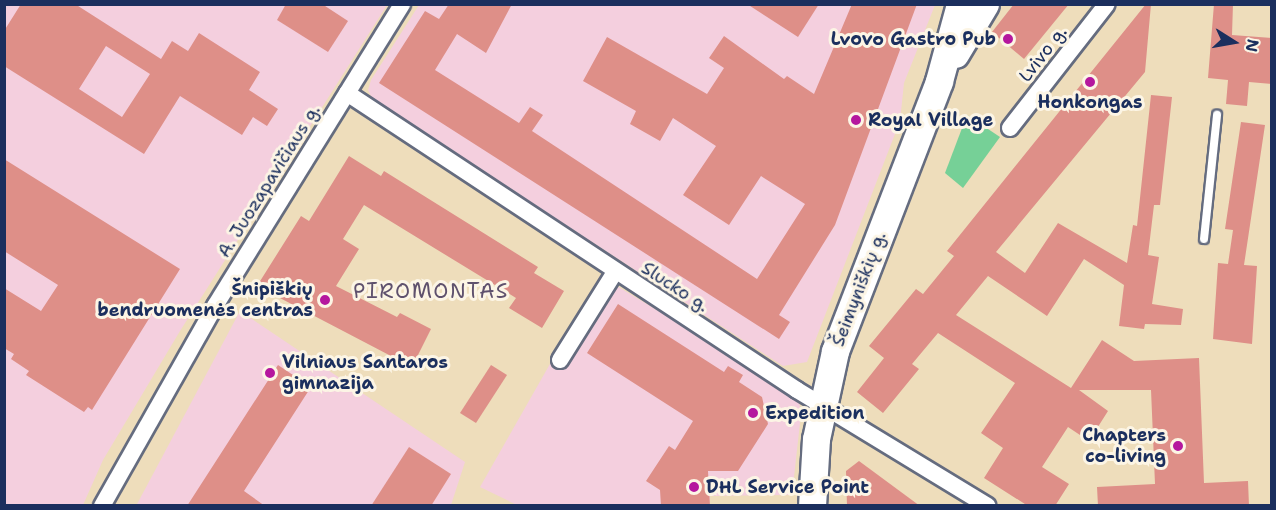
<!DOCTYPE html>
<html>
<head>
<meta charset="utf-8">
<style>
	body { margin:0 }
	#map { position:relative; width:1276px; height:510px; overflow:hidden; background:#edb; font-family:"Shantell Sans",sans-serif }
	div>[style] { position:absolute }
	.built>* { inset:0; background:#f4cfde }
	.green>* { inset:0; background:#76d097 }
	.building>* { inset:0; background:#de8f88 }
	.roads { filter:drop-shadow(2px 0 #656c7f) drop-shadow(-2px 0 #656c7f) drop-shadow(0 2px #656c7f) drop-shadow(0 -2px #656c7f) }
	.service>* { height:8px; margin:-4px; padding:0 4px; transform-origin:4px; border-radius:4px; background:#fff }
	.minor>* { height:16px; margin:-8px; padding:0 8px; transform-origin:8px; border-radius:8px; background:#fff }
	.primary>* { height:27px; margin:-13.5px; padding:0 13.5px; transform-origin:13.5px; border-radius:13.5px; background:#fff }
	.dots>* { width:16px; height:16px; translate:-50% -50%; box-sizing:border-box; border:3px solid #fcf5e5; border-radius:50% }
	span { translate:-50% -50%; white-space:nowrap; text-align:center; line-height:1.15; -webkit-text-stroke:6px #fcf5e5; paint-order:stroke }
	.poi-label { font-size:18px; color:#1b2f5e; font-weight:700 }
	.right { translate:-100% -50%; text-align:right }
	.left { translate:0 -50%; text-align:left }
	.street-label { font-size:18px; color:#1b2f5e }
	.quarter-label { font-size:21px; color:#5f516d; letter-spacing:1.5px }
	.frame { position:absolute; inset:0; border:6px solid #1b2f5e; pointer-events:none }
	.north { position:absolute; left:1204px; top:12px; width:60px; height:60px; -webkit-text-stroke:4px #fcf5e5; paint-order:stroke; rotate:101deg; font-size:16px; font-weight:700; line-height:24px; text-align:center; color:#1b2f5e }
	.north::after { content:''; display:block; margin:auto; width:21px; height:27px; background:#1b2f5e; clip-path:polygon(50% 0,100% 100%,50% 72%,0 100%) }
</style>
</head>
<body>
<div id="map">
	<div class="built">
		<i style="clip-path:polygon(4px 5px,387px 5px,180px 331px,103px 460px,83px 505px,5px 505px)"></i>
		<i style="clip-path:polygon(419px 5px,935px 5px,904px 83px,900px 121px,807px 362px,783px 366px,373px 100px,368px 90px,371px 80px)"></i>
		<i style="clip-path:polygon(600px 276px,791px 390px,799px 401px,801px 414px,792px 495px,710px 496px,709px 506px,519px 506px,480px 487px)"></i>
		<i style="clip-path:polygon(240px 311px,465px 462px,451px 505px,136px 506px)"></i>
	</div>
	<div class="green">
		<i style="clip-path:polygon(967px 115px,1000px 137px,963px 188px,945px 173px)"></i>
	</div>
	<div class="building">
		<i style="clip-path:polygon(evenodd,21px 4px,75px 4px,161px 59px,172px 41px,188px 51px,199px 33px,260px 72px,249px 90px,278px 109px,267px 126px,253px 117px,242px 135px,180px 96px,144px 154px,4px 66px,4px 31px,21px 4px,106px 46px,150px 74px,122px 117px,79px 89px,106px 46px)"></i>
		<i style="clip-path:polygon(286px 4px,322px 4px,348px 21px,328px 52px,277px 20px)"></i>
		<i style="clip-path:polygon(449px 4px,512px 4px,486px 53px,457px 34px,435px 70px,519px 123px,530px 107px,543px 115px,532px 131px,757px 279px,805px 204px,761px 176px,729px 225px,683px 195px,716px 146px,673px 118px,660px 141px,630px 124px,636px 111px,583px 81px,607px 37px,707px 94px,724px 68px,709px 58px,724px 36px,784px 79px,787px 76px,814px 94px,852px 4px,917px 4px,835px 225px,779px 315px,790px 322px,779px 339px,379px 83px,425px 11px,439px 19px)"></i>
		<i style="clip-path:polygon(747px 4px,819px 4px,798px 37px)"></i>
		<i style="clip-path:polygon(1014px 4px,1069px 4px,1024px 59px,992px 32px)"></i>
		<i style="clip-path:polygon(1146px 4px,1151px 4px,1145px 72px,996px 252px,1025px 273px,1058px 223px,1127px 263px,1133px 225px,1137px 226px,1151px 95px,1172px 97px,1160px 205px,1154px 205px,1148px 255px,1159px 257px,1152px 304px,1183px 309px,1181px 325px,1145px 324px,1144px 329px,1119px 326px,1124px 285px,1084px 259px,1047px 316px,988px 276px,956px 315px,1071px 388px,1102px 340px,1134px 361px,1199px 358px,1204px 483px,1248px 481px,1249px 506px,1098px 506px,1097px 487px,1155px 484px,1151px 390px,1079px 390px,1108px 411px,1089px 441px,1068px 427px,1042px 467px,1069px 484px,1055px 506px,1028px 506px,984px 478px,1003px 448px,981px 433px,1015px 383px,938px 333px,912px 364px,919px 369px,883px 413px,857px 392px,884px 358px,869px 346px,916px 289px,923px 294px,954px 256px,947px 251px)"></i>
		<i style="clip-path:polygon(1214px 4px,1233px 4px,1232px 35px,1272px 38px,1272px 84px,1249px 82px,1247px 106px,1226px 104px,1228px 80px,1208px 78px)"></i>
		<i style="clip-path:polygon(1241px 122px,1265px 125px,1244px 265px,1257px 266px,1252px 344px,1213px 339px,1218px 263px,1228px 264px,1233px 230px,1225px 229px)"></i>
		<i style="clip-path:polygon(349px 156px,381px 176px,384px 171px,538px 267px,534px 273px,564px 291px,542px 328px,509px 308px,516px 298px,364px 205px,343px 239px,359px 249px,336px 286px,397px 317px,400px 313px,431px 329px,412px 367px,257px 286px,301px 216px,309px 221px)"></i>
		<i style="clip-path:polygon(4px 159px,180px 269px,92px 410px,88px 407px,84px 412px,26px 375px,29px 371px,11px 359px,14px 354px,4px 348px,4px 288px,41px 311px,58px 285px,4px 251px)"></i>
		<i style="clip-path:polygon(618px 304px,724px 372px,728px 366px,743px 375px,739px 382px,762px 397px,768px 424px,738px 471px,708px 471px,710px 506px,661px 506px,660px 490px,646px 481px,669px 446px,675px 450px,693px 421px,587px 353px)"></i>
		<i style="clip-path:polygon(278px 365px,311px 387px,244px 491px,265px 506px,187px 506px)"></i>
		<i style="clip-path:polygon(491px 365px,507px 375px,476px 423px,460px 413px)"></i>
		<i style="clip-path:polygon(409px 447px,451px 474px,431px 506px,371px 506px)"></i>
		<i style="clip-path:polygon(859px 461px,920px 506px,847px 506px,846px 471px)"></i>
	</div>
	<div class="roads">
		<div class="service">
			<i style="left:1204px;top:239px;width:125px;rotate:-84deg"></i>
		</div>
		<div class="minor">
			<i style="left:347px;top:93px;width:539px;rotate:33.42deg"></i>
			<i style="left:797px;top:390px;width:223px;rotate:31.3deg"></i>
			<i style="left:1010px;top:128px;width:157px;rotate:-52deg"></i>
			<i style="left:560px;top:360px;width:104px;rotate:-58deg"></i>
			<i style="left:102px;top:506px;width:230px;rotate:-60.5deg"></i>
			<i style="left:215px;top:306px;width:355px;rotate:-58.2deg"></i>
		</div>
		<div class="primary">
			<i style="left:955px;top:54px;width:58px;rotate:-59deg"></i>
			<i style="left:812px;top:506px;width:67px;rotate:-86.6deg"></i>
			<i style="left:816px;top:439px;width:90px;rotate:-77.8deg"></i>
			<i style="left:835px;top:351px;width:289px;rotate:-68.9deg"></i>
			<i style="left:939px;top:81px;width:80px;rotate:-74.7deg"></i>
		</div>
	</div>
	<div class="dots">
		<i style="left:1008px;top:39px;background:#b5179e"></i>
		<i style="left:1090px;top:82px;background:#b5179e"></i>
		<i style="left:856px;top:120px;background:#b5179e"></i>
		<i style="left:325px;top:300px;background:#b5179e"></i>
		<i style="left:270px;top:373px;background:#b5179e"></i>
		<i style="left:753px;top:413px;background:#b5179e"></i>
		<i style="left:1178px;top:446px;background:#b5179e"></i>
		<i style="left:694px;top:487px;background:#b5179e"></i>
	</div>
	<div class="poi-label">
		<span class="right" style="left:996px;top:39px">Lvovo Gastro Pub</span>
		<span style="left:1090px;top:102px">Honkongas</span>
		<span class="left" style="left:868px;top:120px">Royal Village</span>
		<span class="right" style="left:313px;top:300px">Šnipiškių<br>bendruomenės centras</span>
		<span class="left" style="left:282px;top:373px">Vilniaus Santaros<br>gimnazija</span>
		<span class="left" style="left:765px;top:413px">Expedition</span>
		<span class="right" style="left:1166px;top:446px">Chapters<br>co-living</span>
		<span class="left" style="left:706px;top:487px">DHL Service Point</span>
	</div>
	<div class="street-label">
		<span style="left:1043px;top:54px;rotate:-52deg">Lvivo g.</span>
		<span style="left:269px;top:181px;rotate:-58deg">A. Juozapavičiaus g.</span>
		<span style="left:675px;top:287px;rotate:33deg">Slucko g.</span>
		<span style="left:859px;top:289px;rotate:-69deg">Šeimyniškių g.</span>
	</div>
	<div class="quarter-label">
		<span style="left:431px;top:291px">PIROMONTAS</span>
	</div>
	<div class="frame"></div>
	<div class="north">N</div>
</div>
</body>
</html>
